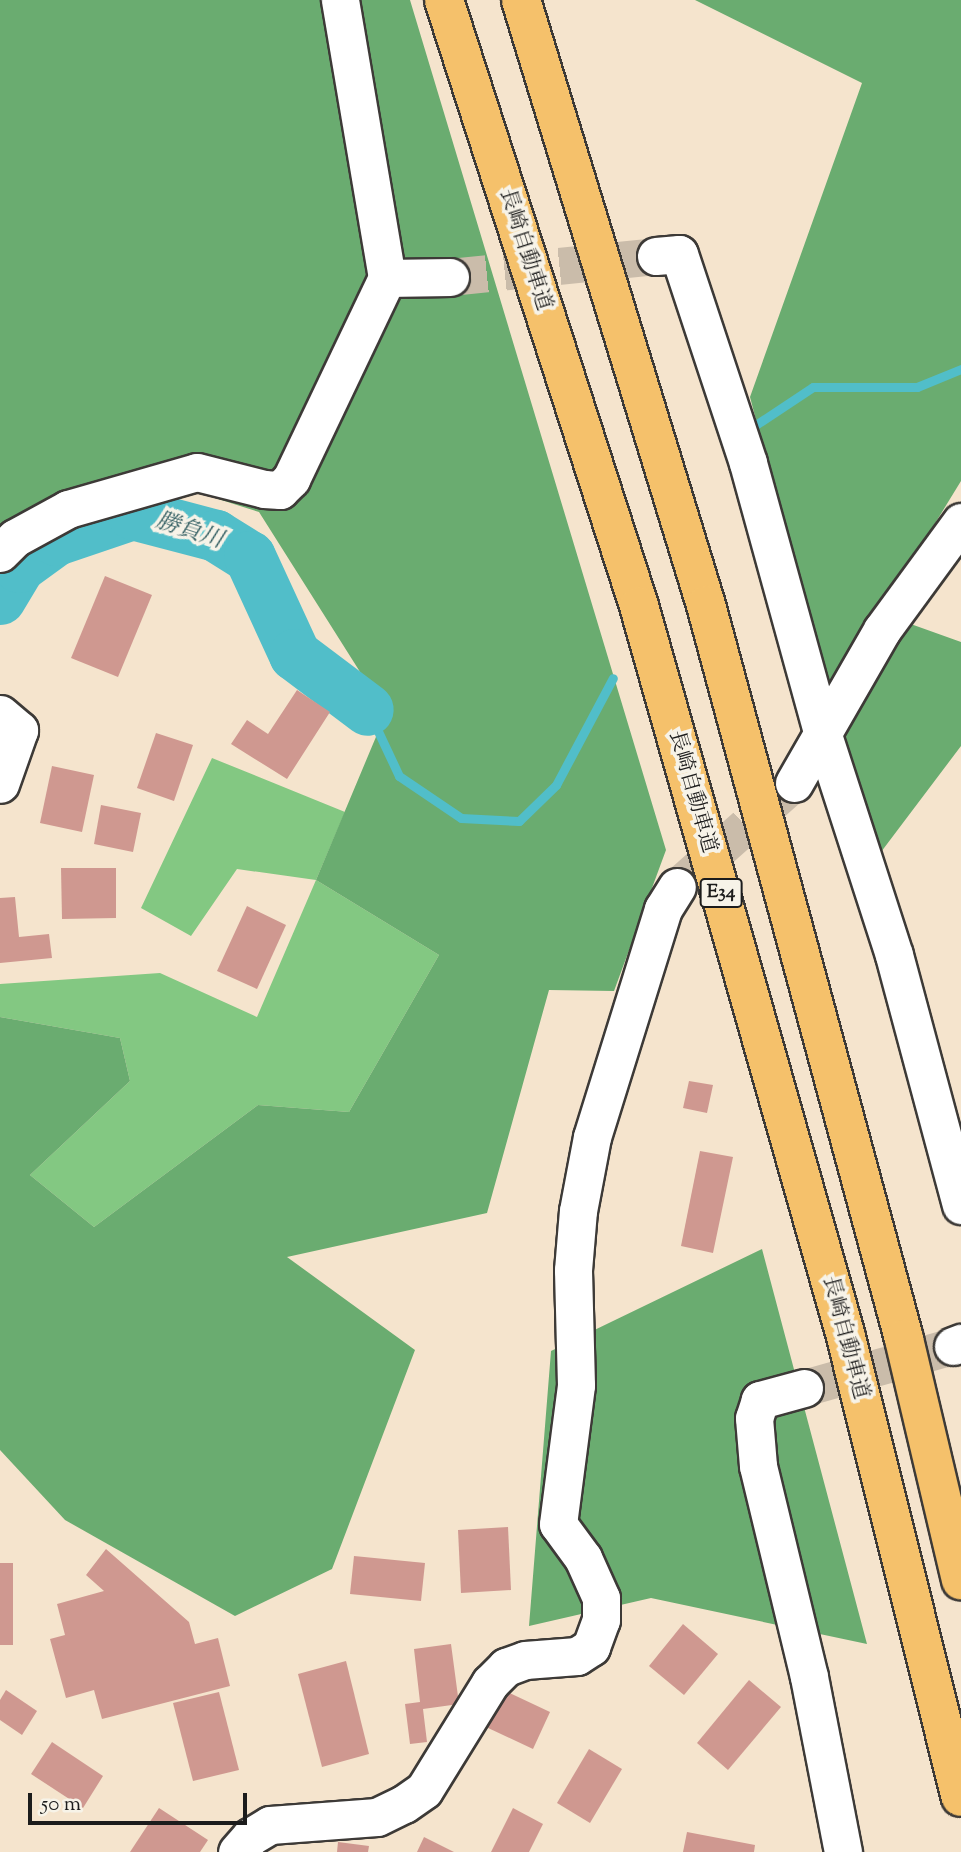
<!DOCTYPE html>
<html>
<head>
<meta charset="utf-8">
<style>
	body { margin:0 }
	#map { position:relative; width:961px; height:1852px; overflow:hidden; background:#f5e4cd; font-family:"Sorts Mill Goudy","Noto Serif JP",serif }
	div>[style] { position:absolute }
	.green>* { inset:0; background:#83c882 }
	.forest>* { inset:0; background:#6aac70 }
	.stream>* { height:9px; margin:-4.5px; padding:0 4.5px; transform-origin:4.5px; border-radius:4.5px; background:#51bec9 }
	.river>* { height:52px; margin:-26px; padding:0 26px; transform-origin:26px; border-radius:26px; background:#51bec9 }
	.building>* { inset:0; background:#cf9890 }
	.minor-tunnel>* { height:37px; margin-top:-18.5px; transform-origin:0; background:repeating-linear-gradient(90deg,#cabcaa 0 37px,transparent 0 55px) }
	.roads { filter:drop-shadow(2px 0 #3d3a37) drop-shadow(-2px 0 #3d3a37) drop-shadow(0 2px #3d3a37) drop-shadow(0 -2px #3d3a37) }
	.minor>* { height:37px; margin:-18.5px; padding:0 18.5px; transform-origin:18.5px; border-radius:18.5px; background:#fff }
	.highway>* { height:38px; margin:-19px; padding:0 19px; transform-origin:19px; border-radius:19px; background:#f5c16b }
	span { translate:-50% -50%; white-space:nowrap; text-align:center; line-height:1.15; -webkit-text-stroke:7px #f7f3e8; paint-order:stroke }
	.shield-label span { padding:2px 5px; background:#f7f3e8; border:2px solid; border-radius:5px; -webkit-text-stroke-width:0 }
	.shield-label { font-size:19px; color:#1c1c1c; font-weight:700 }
	.street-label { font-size:21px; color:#1c1c1c }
	.water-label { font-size:23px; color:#315d61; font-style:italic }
	.scale { position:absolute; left:28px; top:1793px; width:219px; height:32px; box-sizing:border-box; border:4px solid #1c1c1c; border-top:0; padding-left:9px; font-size:21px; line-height:24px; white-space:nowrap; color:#1c1c1c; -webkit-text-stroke:5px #f7f3e8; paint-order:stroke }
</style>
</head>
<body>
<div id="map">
	<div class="green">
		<i style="clip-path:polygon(212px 758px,345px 812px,316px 880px,439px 955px,349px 1112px,258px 1105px,94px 1227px,30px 1175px,130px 1081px,120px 1038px,0 1017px,0 984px,160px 973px,257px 1017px,316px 880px,237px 869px,191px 936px,141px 908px)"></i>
	</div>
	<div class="forest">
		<i style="clip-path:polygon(0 0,410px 0,666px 850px,614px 991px,549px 990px,487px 1213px,287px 1257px,415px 1350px,332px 1569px,235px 1616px,65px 1520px,0 1450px,0 1017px,120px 1038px,130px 1081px,30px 1175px,94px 1227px,258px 1105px,349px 1112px,439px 955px,316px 880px,386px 713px,259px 512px,130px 471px,10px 518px,0 529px)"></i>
		<i style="clip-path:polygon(695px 0,961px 0,961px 481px,880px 613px,961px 642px,961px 746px,878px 856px,828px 695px,750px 397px,862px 83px)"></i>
		<i style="clip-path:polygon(762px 1249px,867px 1644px,651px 1598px,529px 1626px,551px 1351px)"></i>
	</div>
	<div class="stream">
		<i style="left:757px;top:424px;width:67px;rotate:-33.5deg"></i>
		<i style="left:813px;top:387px;width:104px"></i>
		<i style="left:917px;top:387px;width:48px;rotate:-22.2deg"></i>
		<i style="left:368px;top:710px;width:73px;rotate:64.8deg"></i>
		<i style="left:399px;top:776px;width:75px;rotate:34.1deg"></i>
		<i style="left:461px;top:818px;width:58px;rotate:3deg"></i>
		<i style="left:519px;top:821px;width:52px;rotate:-44.2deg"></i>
		<i style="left:556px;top:785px;width:121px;rotate:-62deg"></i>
	</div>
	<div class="river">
		<i style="left:0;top:599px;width:37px;rotate:-59deg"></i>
		<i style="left:19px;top:567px;width:46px;rotate:-36.1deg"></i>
		<i style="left:56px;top:540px;width:81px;rotate:-18.7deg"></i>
		<i style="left:133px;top:514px;width:86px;rotate:14.8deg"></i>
		<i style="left:216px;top:536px;width:40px;rotate:32deg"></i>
		<i style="left:250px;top:557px;width:108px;rotate:65.3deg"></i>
		<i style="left:295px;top:655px;width:91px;rotate:37deg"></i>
	</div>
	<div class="building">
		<i style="clip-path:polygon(105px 576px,152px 595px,118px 677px,71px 658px)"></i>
		<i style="clip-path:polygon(297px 690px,330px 712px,287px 779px,231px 744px,247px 720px,268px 734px)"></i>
		<i style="clip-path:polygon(156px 733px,193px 745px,174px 801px,137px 788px)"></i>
		<i style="clip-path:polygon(52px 766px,94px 775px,82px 832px,40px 823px)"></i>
		<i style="clip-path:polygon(101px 805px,141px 813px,133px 852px,94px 844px)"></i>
		<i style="clip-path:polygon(61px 868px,116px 868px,116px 918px,62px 919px)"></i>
		<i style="clip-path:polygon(15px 897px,19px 937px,49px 934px,52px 958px,0 963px,0 898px)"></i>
		<i style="clip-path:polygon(247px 906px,286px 925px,257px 989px,217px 971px)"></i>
		<i style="clip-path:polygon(689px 1081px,713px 1085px,707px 1113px,683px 1108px)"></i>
		<i style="clip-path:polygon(700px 1151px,733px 1157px,713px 1253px,681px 1246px)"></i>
		<i style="clip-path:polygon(508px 1527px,511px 1590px,461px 1593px,458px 1530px)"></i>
		<i style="clip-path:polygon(106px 1549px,189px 1622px,195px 1644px,218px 1638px,230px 1686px,102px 1719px,94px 1690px,66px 1698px,50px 1639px,65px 1635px,57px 1604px,104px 1591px,86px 1575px)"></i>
		<i style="clip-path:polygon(354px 1556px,425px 1563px,421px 1601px,350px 1594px)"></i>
		<i style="clip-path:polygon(0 1563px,13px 1563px,13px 1645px,0 1645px)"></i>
		<i style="clip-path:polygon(683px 1624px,718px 1654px,684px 1695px,649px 1666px)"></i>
		<i style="clip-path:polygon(451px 1644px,459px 1704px,423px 1709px,427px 1742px,410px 1744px,405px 1704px,420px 1702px,414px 1649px)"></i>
		<i style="clip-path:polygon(346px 1661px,369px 1754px,322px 1767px,298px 1674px)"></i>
		<i style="clip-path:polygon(749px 1680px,781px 1707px,728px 1770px,697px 1743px)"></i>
		<i style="clip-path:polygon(6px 1690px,37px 1711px,22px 1735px,0 1720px,0 1700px)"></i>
		<i style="clip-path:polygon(503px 1690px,550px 1712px,533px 1749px,486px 1727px)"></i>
		<i style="clip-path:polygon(219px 1692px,239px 1770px,193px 1781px,173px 1703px)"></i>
		<i style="clip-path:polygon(52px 1742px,103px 1776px,83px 1808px,31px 1774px)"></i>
		<i style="clip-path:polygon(589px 1749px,622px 1769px,590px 1823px,557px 1803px)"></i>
		<i style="clip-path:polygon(159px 1808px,208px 1840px,200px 1852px,130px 1852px)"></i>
		<i style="clip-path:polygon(513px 1808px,543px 1824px,529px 1852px,491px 1852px)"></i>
		<i style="clip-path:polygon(687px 1832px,755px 1845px,754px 1852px,683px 1852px)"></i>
		<i style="clip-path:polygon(424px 1837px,454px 1852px,417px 1852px)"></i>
		<i style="clip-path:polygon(338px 1842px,369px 1846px,368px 1852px,337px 1852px)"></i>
	</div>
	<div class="minor-tunnel">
		<i style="left:450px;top:277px;width:207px;rotate:-5.8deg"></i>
		<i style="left:677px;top:887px;width:157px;rotate:-41.6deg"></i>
		<i style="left:804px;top:1388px;width:155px;rotate:-15.7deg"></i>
	</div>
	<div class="roads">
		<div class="minor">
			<i style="left:656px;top:256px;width:23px;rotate:-5deg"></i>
			<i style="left:679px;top:254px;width:220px;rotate:71.7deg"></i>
			<i style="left:748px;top:463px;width:279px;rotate:74.6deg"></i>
			<i style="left:822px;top:732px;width:234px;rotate:72.1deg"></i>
			<i style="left:894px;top:955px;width:259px;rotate:75deg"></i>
			<i style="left:387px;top:278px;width:63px;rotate:-0.9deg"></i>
			<i style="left:0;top:553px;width:21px;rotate:-45deg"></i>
			<i style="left:15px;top:538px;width:60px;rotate:-28.7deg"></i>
			<i style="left:68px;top:509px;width:134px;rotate:-16deg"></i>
			<i style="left:197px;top:472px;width:69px;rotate:14.2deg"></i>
			<i style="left:264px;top:489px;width:16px;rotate:4deg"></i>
			<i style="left:280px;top:490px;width:16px;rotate:-45deg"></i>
			<i style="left:291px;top:479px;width:223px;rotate:-64.5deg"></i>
			<i style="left:387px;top:278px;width:282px;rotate:-99.6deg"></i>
			<i style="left:0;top:714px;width:25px;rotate:40deg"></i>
			<i style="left:19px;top:730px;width:57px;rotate:109.4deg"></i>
			<i style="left:794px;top:783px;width:177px;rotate:-60.1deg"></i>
			<i style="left:882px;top:630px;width:134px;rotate:-53.8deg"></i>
			<i style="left:953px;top:1346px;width:9px;rotate:-21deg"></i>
			<i style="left:804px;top:1388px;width:46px;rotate:164.7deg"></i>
			<i style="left:760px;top:1400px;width:19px;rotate:108deg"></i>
			<i style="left:754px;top:1418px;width:48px;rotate:85.2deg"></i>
			<i style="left:758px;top:1466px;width:217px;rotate:76.4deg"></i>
			<i style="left:809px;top:1677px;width:178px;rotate:79deg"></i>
			<i style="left:237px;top:1852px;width:20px;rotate:-49deg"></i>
			<i style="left:250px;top:1837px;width:23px;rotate:-31deg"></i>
			<i style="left:270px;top:1825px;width:107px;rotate:-4.3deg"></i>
			<i style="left:377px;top:1817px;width:30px;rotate:-26deg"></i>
			<i style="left:404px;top:1804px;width:24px;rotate:-35deg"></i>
			<i style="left:424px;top:1790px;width:126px;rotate:-58.3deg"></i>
			<i style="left:490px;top:1683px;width:23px;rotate:-45deg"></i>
			<i style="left:506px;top:1667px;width:20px;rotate:-20deg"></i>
			<i style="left:525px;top:1660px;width:52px;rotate:-4.4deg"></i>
			<i style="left:577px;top:1656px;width:17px;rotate:-33deg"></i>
			<i style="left:591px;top:1647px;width:29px;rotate:-70deg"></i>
			<i style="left:601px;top:1620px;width:22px;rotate:-90deg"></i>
			<i style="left:601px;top:1598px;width:44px;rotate:-114.2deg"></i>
			<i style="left:583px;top:1558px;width:42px;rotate:-126.3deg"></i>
			<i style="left:558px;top:1524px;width:140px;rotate:-82.6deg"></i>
			<i style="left:576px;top:1385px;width:115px;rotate:-91.5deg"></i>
			<i style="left:573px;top:1270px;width:59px;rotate:-85.2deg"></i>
			<i style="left:578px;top:1211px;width:75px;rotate:-79.3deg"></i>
			<i style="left:592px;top:1137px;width:239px;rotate:-72.7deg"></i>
			<i style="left:663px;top:909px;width:26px;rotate:-58deg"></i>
		</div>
		<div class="highway">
			<i style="left:444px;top:0;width:637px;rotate:72.16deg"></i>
			<i style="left:639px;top:606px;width:756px;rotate:74.18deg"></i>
			<i style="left:845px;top:1333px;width:478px;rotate:76deg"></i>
			<i style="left:521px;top:0;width:633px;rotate:73deg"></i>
			<i style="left:706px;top:605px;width:760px;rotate:74.9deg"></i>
			<i style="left:904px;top:1339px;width:248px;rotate:76.7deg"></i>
		</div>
	</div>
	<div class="shield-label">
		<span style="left:721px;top:893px">E34</span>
	</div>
	<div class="street-label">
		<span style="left:525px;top:250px;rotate:72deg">長崎自動車道</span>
		<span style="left:692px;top:792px;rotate:74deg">長崎自動車道</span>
		<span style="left:845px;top:1338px;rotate:75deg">長崎自動車道</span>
	</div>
	<div class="water-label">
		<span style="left:189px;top:532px;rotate:18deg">勝負川</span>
	</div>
	<div class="scale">50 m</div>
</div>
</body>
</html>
